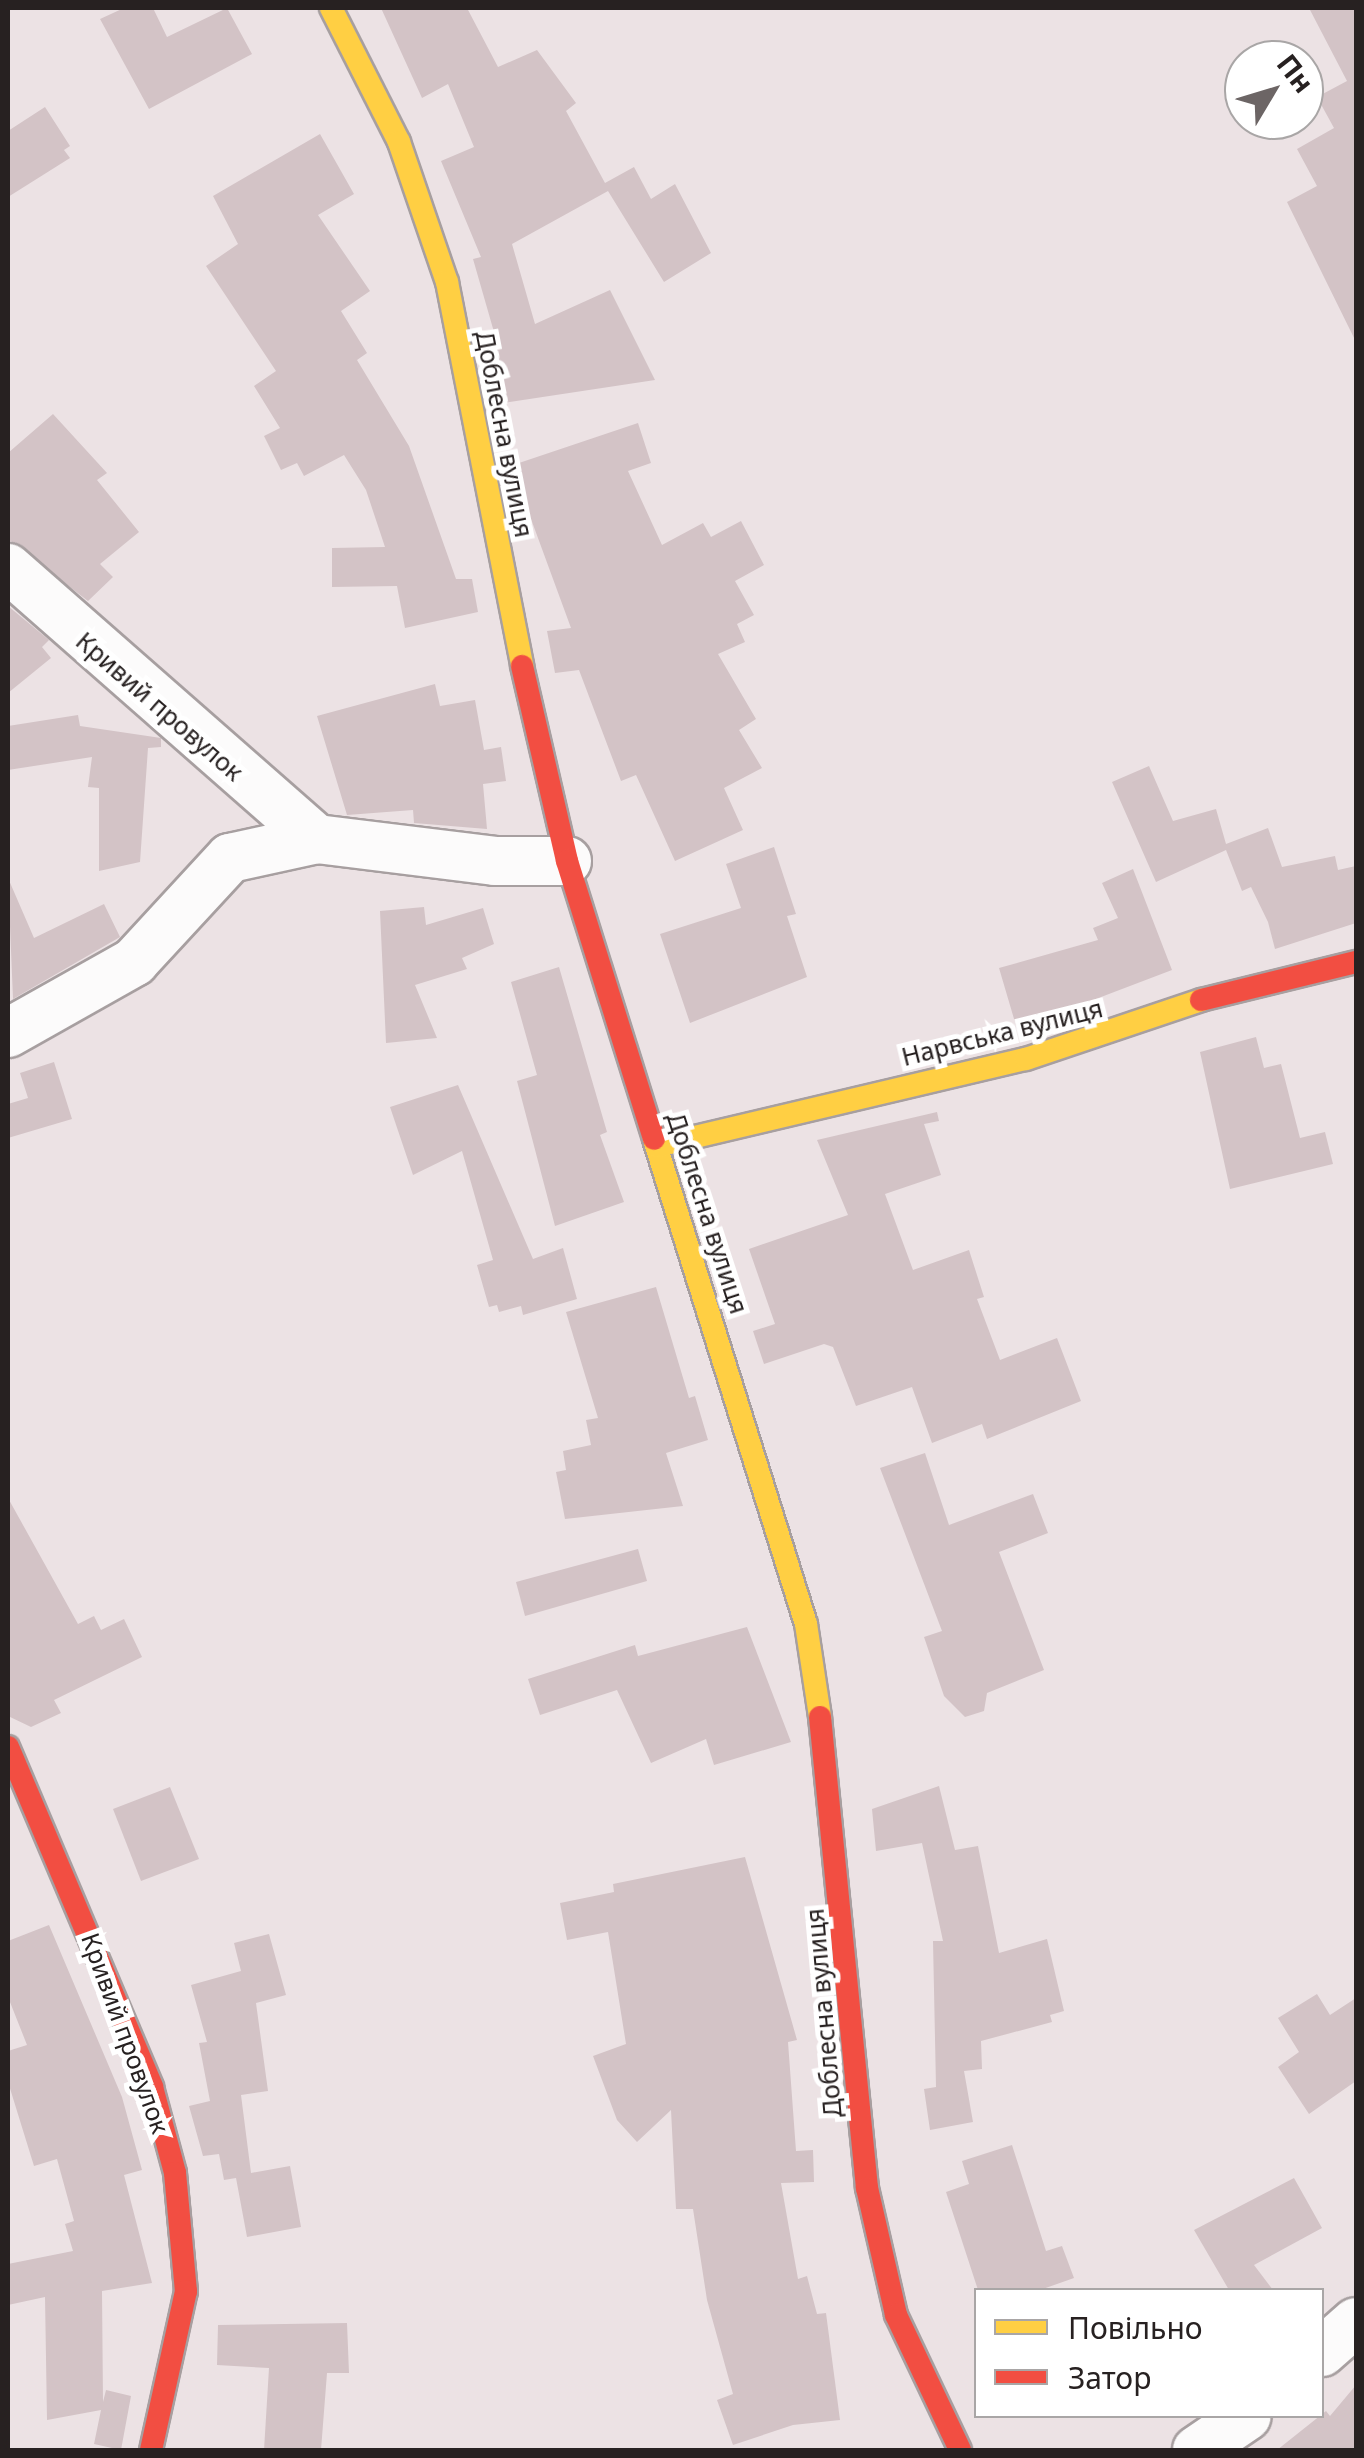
<!DOCTYPE html>
<html>
<head>
<meta charset="utf-8">
<style>
	body { margin:0 }
	#map { position:relative; width:1364px; height:2458px; overflow:hidden; background:#ece2e4; font-family:"Noto Sans",sans-serif }
	div>[style] { position:absolute }
	.building>* { inset:0; background:#d3c3c6 }
	.roads { filter:drop-shadow(2px 0 #a79fa0) drop-shadow(-2px 0 #a79fa0) drop-shadow(0 2px #a79fa0) drop-shadow(0 -2px #a79fa0) }
	.street>* { height:48px; margin:-24px; padding:0 24px; transform-origin:24px; border-radius:24px; background:#fcfbfb }
	.slow>* { height:22px; margin:-11px; padding:0 11px; transform-origin:11px; border-radius:11px; background:#ffcf43 }
	.jam>* { height:22px; margin:-11px; padding:0 11px; transform-origin:11px; border-radius:11px; background:#f24e42 }
	span { translate:-50% -50%; white-space:nowrap; text-align:center; line-height:1.15; -webkit-text-stroke:10px #fff; paint-order:stroke }
	.street-label { font-size:25px; color:#272121 }
	.frame { position:absolute; inset:0; border:10px solid #272121; pointer-events:none }
	.legend { position:absolute; left:974px; top:2288px; width:350px; height:130px; box-sizing:border-box; background:#fff; border:2px solid #a9a6a6; margin:0; padding:12px 18px; list-style:none; font-size:30px; color:#272121 }
	.legend li { display:flex; align-items:center; gap:20px; height:50px }
	.legend b { width:50px; border:2px solid #a9a6a6 }
	.north { position:absolute; left:1224px; top:40px; width:100px; height:100px; box-sizing:border-box; background:#fff; border:2px solid #a9a6a6; border-radius:50%; rotate:52deg; font-size:28px; font-weight:700; line-height:40px; text-align:center; color:#272121 }
	.north::after { content:''; display:block; margin:auto; width:35px; height:45px; background:#6c6565; clip-path:polygon(50% 0,100% 100%,50% 72%,0 100%) }
</style>
</head>
<body>
<div id="map">
	<div class="building">
		<i style="clip-path:polygon(124px 8px,153px 8px,167px 37px,227px 8px,252px 54px,149px 109px,100px 19px)"></i>
		<i style="clip-path:polygon(381px 8px,467px 8px,498px 67px,537px 50px,576px 103px,566px 111px,605px 183px,634px 167px,651px 199px,675px 184px,711px 253px,664px 282px,608px 191px,512px 244px,535px 324px,610px 290px,655px 380px,503px 403px,496px 339px,473px 259px,481px 257px,441px 161px,474px 147px,448px 84px,422px 98px)"></i>
		<i style="clip-path:polygon(1309px 8px,1356px 8px,1356px 342px,1287px 202px,1317px 186px,1297px 149px,1334px 128px,1317px 97px,1347px 81px)"></i>
		<i style="clip-path:polygon(45px 107px,70px 146px,64px 150px,70px 158px,8px 197px,8px 131px)"></i>
		<i style="clip-path:polygon(320px 134px,354px 194px,318px 215px,370px 291px,341px 311px,367px 353px,357px 360px,409px 446px,456px 579px,472px 579px,478px 612px,405px 628px,397px 586px,332px 587px,332px 548px,385px 547px,366px 490px,344px 455px,304px 476px,297px 463px,281px 470px,264px 436px,280px 428px,254px 386px,276px 371px,206px 266px,238px 244px,213px 196px)"></i>
		<i style="clip-path:polygon(53px 414px,107px 473px,97px 480px,139px 532px,100px 564px,113px 577px,88px 601px,8px 539px,8px 453px)"></i>
		<i style="clip-path:polygon(638px 423px,651px 463px,628px 471px,662px 545px,703px 523px,711px 537px,741px 521px,764px 565px,735px 581px,754px 615px,737px 624px,745px 642px,718px 654px,756px 719px,739px 730px,762px 768px,724px 788px,743px 830px,675px 861px,636px 775px,621px 781px,579px 670px,555px 673px,547px 631px,571px 628px,531px 519px,526px 521px,516px 464px)"></i>
		<i style="clip-path:polygon(8px 606px,49px 640px,42px 647px,51px 658px,8px 693px)"></i>
		<i style="clip-path:polygon(435px 684px,440px 706px,475px 700px,484px 750px,501px 747px,506px 781px,483px 784px,487px 829px,414px 823px,413px 810px,347px 815px,317px 716px)"></i>
		<i style="clip-path:polygon(78px 715px,80px 726px,161px 738px,161px 747px,148px 748px,140px 862px,99px 871px,99px 788px,88px 787px,92px 757px,8px 770px,8px 726px)"></i>
		<i style="clip-path:polygon(1149px 766px,1173px 821px,1216px 809px,1226px 844px,1268px 828px,1282px 867px,1335px 856px,1338px 870px,1356px 866px,1356px 923px,1275px 949px,1268px 922px,1251px 887px,1242px 891px,1226px 850px,1156px 882px,1112px 782px)"></i>
		<i style="clip-path:polygon(774px 847px,796px 914px,787px 916px,807px 977px,690px 1023px,660px 934px,741px 908px,726px 864px)"></i>
		<i style="clip-path:polygon(1133px 869px,1172px 970px,1017px 1029px,999px 968px,1098px 940px,1093px 928px,1118px 918px,1102px 883px)"></i>
		<i style="clip-path:polygon(8px 878px,34px 938px,104px 904px,120px 937px,13px 999px)"></i>
		<i style="clip-path:polygon(424px 907px,426px 925px,483px 908px,494px 944px,462px 958px,467px 969px,415px 985px,437px 1038px,386px 1043px,380px 911px)"></i>
		<i style="clip-path:polygon(559px 967px,607px 1132px,600px 1135px,624px 1202px,555px 1226px,517px 1081px,537px 1075px,511px 982px)"></i>
		<i style="clip-path:polygon(1256px 1037px,1264px 1068px,1281px 1064px,1300px 1138px,1325px 1132px,1333px 1164px,1230px 1189px,1200px 1052px)"></i>
		<i style="clip-path:polygon(54px 1062px,72px 1119px,8px 1138px,8px 1104px,28px 1098px,20px 1073px)"></i>
		<i style="clip-path:polygon(458px 1085px,533px 1259px,563px 1248px,577px 1299px,523px 1315px,521px 1306px,499px 1312px,497px 1305px,489px 1307px,477px 1265px,493px 1260px,462px 1151px,413px 1175px,390px 1107px)"></i>
		<i style="clip-path:polygon(937px 1112px,939px 1121px,924px 1124px,941px 1175px,885px 1194px,913px 1270px,969px 1250px,984px 1297px,977px 1299px,1000px 1360px,1057px 1338px,1081px 1401px,987px 1439px,982px 1424px,932px 1443px,912px 1387px,856px 1406px,833px 1347px,824px 1344px,764px 1364px,753px 1331px,775px 1324px,749px 1249px,848px 1215px,817px 1140px)"></i>
		<i style="clip-path:polygon(656px 1287px,689px 1398px,695px 1396px,708px 1440px,666px 1453px,683px 1506px,565px 1519px,556px 1472px,566px 1470px,563px 1451px,591px 1445px,586px 1420px,598px 1418px,566px 1312px)"></i>
		<i style="clip-path:polygon(925px 1453px,949px 1525px,1033px 1494px,1048px 1533px,999px 1552px,1044px 1670px,987px 1693px,984px 1711px,965px 1717px,944px 1696px,924px 1637px,942px 1631px,880px 1468px)"></i>
		<i style="clip-path:polygon(8px 1498px,78px 1624px,94px 1616px,101px 1630px,124px 1619px,142px 1657px,54px 1700px,61px 1713px,31px 1727px,8px 1716px)"></i>
		<i style="clip-path:polygon(638px 1549px,647px 1581px,525px 1616px,516px 1582px)"></i>
		<i style="clip-path:polygon(747px 1627px,791px 1742px,714px 1765px,706px 1739px,651px 1763px,617px 1690px,540px 1715px,528px 1679px,635px 1645px,638px 1656px)"></i>
		<i style="clip-path:polygon(939px 1786px,955px 1850px,978px 1846px,999px 1953px,1047px 1939px,1064px 2011px,1050px 2015px,1052px 2022px,981px 2041px,982px 2069px,964px 2071px,973px 2122px,930px 2130px,924px 2089px,936px 2087px,933px 1941px,943px 1941px,922px 1843px,876px 1851px,872px 1809px)"></i>
		<i style="clip-path:polygon(170px 1787px,199px 1859px,141px 1881px,113px 1809px)"></i>
		<i style="clip-path:polygon(745px 1857px,797px 2040px,788px 2042px,796px 2151px,813px 2150px,814px 2182px,781px 2183px,798px 2279px,807px 2276px,817px 2314px,826px 2313px,840px 2420px,793px 2425px,733px 2445px,717px 2400px,733px 2394px,707px 2300px,693px 2209px,676px 2209px,671px 2110px,637px 2142px,617px 2120px,593px 2056px,626px 2044px,608px 1932px,567px 1940px,560px 1903px,614px 1892px,613px 1884px)"></i>
		<i style="clip-path:polygon(49px 1925px,122px 2097px,142px 2170px,124px 2175px,152px 2283px,102px 2291px,103px 2402px,106px 2390px,131px 2396px,121px 2450px,94px 2444px,101px 2410px,47px 2420px,45px 2297px,8px 2305px,8px 2264px,73px 2251px,65px 2224px,74px 2221px,57px 2159px,34px 2166px,8px 2082px,8px 2051px,27px 2045px,8px 1997px,8px 1941px)"></i>
		<i style="clip-path:polygon(269px 1934px,286px 1995px,256px 2003px,268px 2091px,241px 2095px,251px 2173px,290px 2166px,301px 2227px,247px 2237px,236px 2178px,224px 2180px,219px 2154px,203px 2156px,189px 2106px,210px 2101px,199px 2043px,207px 2042px,191px 1985px,241px 1971px,234px 1943px)"></i>
		<i style="clip-path:polygon(1317px 1994px,1330px 2015px,1356px 1998px,1356px 2081px,1309px 2114px,1278px 2067px,1299px 2052px,1278px 2018px)"></i>
		<i style="clip-path:polygon(1012px 2145px,1046px 2251px,1062px 2246px,1074px 2278px,1040px 2290px,978px 2290px,946px 2192px,969px 2184px,962px 2161px)"></i>
		<i style="clip-path:polygon(1294px 2178px,1322px 2228px,1254px 2265px,1273px 2290px,1229px 2290px,1194px 2230px)"></i>
		<i style="clip-path:polygon(347px 2323px,349px 2373px,327px 2373px,321px 2450px,264px 2450px,269px 2368px,217px 2365px,218px 2325px)"></i>
		<i style="clip-path:polygon(1356px 2385px,1356px 2450px,1277px 2450px,1326px 2411px,1330px 2416px)"></i>
	</div>
	<div class="roads">
		<div class="street">
			<i style="left:8px;top:568px;width:411px;rotate:41.3deg"></i>
			<i style="left:317px;top:839px;width:179px;rotate:7deg"></i>
			<i style="left:495px;top:861px;width:72px"></i>
			<i style="left:8px;top:1033px;width:145px;rotate:-29.4deg"></i>
			<i style="left:134px;top:962px;width:142px;rotate:-47.3deg"></i>
			<i style="left:230px;top:858px;width:89px;rotate:-12.3deg"></i>
			<i style="left:1322px;top:2352px;width:45px;rotate:-41.4deg"></i>
			<i style="left:1197px;top:2450px;width:60px;rotate:-34.2deg"></i>
		</div>
		<div class="slow">
			<i style="left:331px;top:8px;width:150px;rotate:63.1deg"></i>
			<i style="left:399px;top:142px;width:148px;rotate:71.1deg"></i>
			<i style="left:447px;top:282px;width:391px;rotate:78.9deg"></i>
			<i style="left:654px;top:1139px;width:508px;rotate:72.6deg"></i>
			<i style="left:806px;top:1624px;width:94px;rotate:81.4deg"></i>
			<i style="left:657px;top:1146px;width:379px;rotate:-13.3deg"></i>
			<i style="left:1026px;top:1059px;width:185px;rotate:-18.6deg"></i>
		</div>
		<div class="jam">
			<i style="left:522px;top:666px;width:200px;rotate:77deg"></i>
			<i style="left:567px;top:861px;width:291px;rotate:72.6deg"></i>
			<i style="left:1201px;top:1000px;width:160px;rotate:-13.8deg"></i>
			<i style="left:820px;top:1717px;width:473px;rotate:84.3deg"></i>
			<i style="left:867px;top:2188px;width:130px;rotate:77.1deg"></i>
			<i style="left:896px;top:2315px;width:149px;rotate:64.6deg"></i>
			<i style="left:8px;top:1747px;width:369px;rotate:67deg"></i>
			<i style="left:152px;top:2087px;width:89px;rotate:75deg"></i>
			<i style="left:175px;top:2173px;width:119px;rotate:84.7deg"></i>
			<i style="left:186px;top:2291px;width:163px;rotate:102.4deg"></i>
		</div>
	</div>
	<div class="street-label">
		<span style="left:505px;top:434px;rotate:79deg">Доблесна вулиця</span>
		<span style="left:160px;top:706px;rotate:41deg">Кривий провулок</span>
		<span style="left:1002px;top:1032px;rotate:-14deg">Нарвська вулиця</span>
		<span style="left:708px;top:1213px;rotate:72deg">Доблесна вулиця</span>
		<span style="left:823px;top:2013px;rotate:-95deg">Доблесна вулиця</span>
		<span style="left:126px;top:2033px;rotate:70deg">Кривий провулок</span>
	</div>
	<div class="frame"></div>
	<ul class="legend">
	<li><b style="height:12px;background:#ffcf43"></b>Повільно</li>
	<li><b style="height:12px;background:#f24e42"></b>Затор</li>
	</ul>
	<div class="north">Пн</div>
</div>
</body>
</html>
